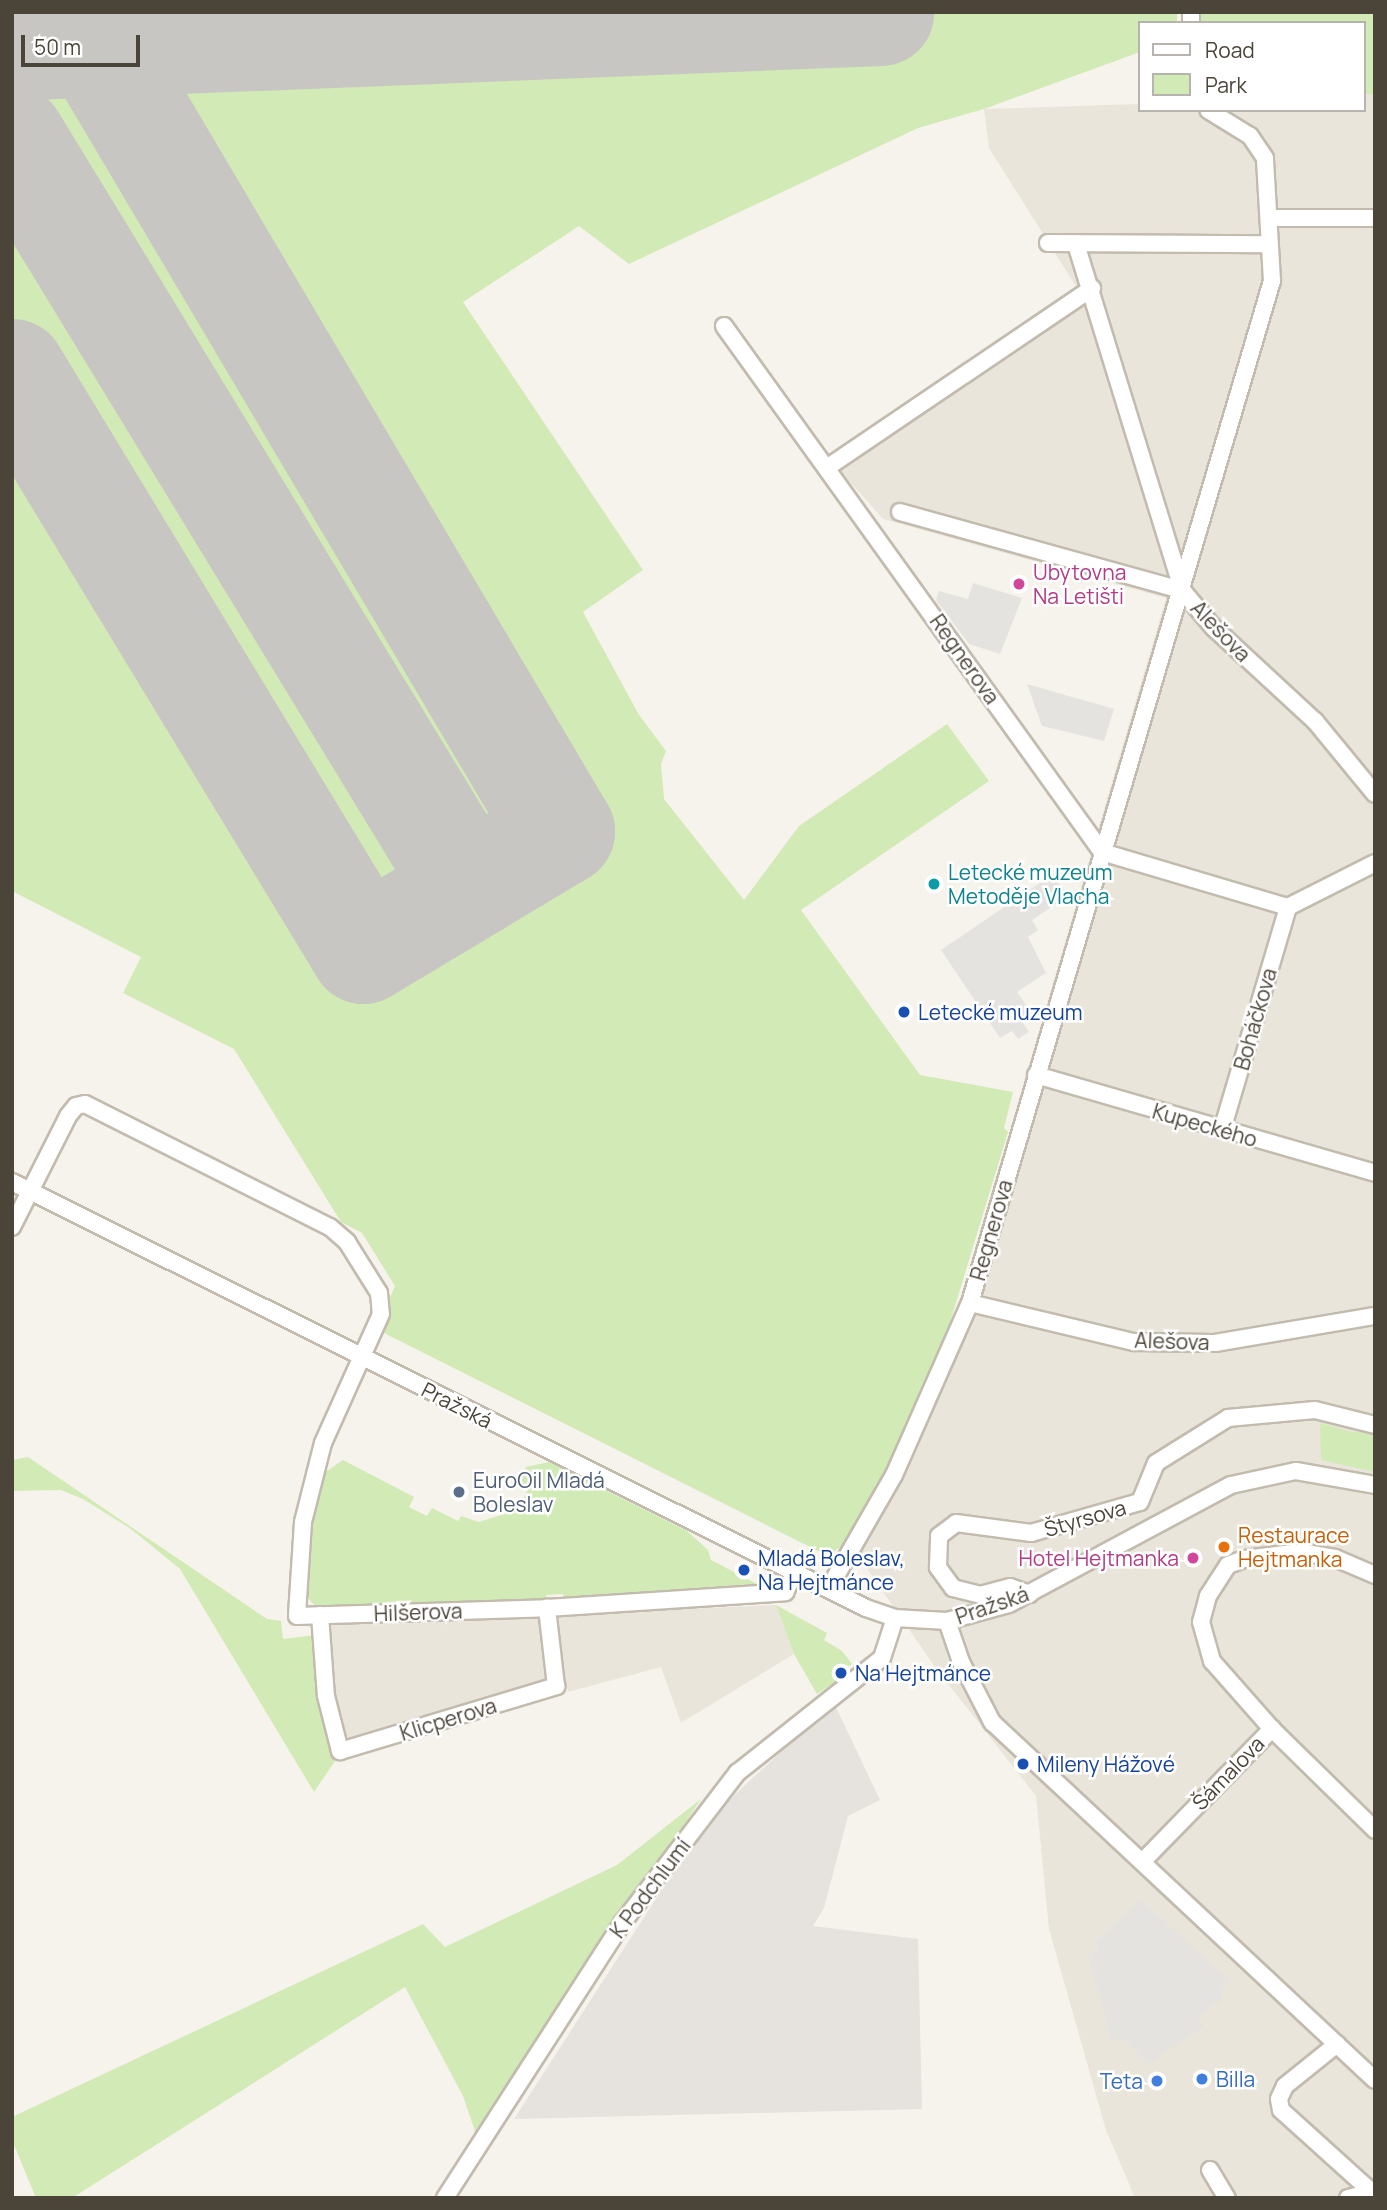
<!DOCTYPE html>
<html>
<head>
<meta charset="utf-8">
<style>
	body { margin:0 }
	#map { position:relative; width:1387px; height:2210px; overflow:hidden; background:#f6f3ec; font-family:Manrope,sans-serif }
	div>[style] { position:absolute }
	.residential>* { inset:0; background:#eae5da }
	.industrial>* { inset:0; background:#e6e2dd }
	.green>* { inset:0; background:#d2eab5 }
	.parking>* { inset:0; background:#e5e3e0 }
	.runway>* { height:107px; margin:-53.5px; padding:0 53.5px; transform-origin:53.5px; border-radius:53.5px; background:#c8c6c3 }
	.roads { filter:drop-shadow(2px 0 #c2bbae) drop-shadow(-2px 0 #c2bbae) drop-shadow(0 2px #c2bbae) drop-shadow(0 -2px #c2bbae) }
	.minor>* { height:16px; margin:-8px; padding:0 8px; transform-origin:8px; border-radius:8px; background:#fff }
	.dots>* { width:19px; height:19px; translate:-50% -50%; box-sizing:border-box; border:4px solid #fff; border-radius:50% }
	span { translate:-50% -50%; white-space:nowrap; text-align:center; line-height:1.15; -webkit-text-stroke:5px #fff; paint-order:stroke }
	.hotel-label { font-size:21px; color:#b23c85 }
	.left { translate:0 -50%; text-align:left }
	.right { translate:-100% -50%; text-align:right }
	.street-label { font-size:21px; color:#4b4439 }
	.culture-label { font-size:21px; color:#0d838f }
	.transit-label { font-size:21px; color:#164399 }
	.service-label { font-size:21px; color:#4e5e75 }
	.food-label { font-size:21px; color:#c56008 }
	.shop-label { font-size:21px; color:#366cbe }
	.frame { position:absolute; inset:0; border:14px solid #4b4439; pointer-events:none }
	.legend { position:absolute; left:1138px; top:21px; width:228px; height:91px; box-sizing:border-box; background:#fff; border:2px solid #b7b4b0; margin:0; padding:9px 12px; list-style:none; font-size:21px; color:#4b4439 }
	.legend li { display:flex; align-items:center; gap:14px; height:35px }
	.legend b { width:35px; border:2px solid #b7b4b0 }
	.scale { position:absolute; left:21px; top:35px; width:119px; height:32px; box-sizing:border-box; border:4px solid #4b4439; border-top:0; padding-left:9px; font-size:21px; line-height:24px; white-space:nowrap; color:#4b4439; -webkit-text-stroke:5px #fff; paint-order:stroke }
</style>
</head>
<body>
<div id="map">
	<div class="residential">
		<i style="clip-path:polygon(1364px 94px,1375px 94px,1375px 2198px,1135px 2198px,1106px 2130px,1049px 1929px,1036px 1796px,935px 1667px,848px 1541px,909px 1426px,960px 1300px,1166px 598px,883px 519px,840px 471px,1087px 304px,989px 148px,984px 109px,1140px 104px,1140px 110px,1364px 110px)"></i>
		<i style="clip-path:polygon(776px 1605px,794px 1654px,681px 1723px,661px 1667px,568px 1692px,565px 1679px,341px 1744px,330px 1687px,326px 1625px)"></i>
	</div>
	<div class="industrial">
		<i style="clip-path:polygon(834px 1703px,880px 1800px,848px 1816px,824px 1908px,813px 1926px,918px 1939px,922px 2109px,514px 2119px,706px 1821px)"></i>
	</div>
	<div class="green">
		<i style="clip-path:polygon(12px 12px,1177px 12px,1177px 23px,1140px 23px,1140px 52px,984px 109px,918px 128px,629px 264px,579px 226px,463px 302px,643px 570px,583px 612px,639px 715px,666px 751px,661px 764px,664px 799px,744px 900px,799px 826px,947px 724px,989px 781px,801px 910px,920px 1075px,1013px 1092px,1004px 1128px,1008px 1132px,941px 1352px,909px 1426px,848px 1541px,828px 1556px,384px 1333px,387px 1304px,395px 1286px,362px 1233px,341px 1222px,234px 1049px,123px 993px,141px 957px,12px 891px)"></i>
		<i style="clip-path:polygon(1197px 12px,1375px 12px,1375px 94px,1364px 94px,1364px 23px,1197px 23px)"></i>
		<i style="clip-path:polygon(1320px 1423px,1352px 1432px,1375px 1432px,1375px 1472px,1321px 1460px)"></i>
		<i style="clip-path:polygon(28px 1457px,267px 1619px,281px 1621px,283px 1639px,316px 1635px,320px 1699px,335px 1761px,314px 1792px,180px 1569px,131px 1529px,83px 1499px,61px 1490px,12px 1491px,12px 1460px)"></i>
		<i style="clip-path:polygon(343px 1460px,414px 1497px,409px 1507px,427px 1516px,432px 1508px,458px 1521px,461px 1516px,479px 1522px,517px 1510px,529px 1488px,526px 1483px,514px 1488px,526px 1467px,549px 1462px,687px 1531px,708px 1550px,711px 1560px,759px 1585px,564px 1599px,563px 1594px,546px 1595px,545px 1600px,316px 1607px,306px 1596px,314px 1510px,324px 1473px)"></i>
		<i style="clip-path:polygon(776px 1605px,827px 1633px,824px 1640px,842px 1651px,852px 1664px,837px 1673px,840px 1679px,817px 1694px,794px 1654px)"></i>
		<i style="clip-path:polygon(701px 1799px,477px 2137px,463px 2096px,405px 1987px,72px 2198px,36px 2198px,12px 2140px,12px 2117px,423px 1924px,445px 1947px,617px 1865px)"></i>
	</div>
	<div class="parking">
		<i style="clip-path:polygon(973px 583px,1022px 598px,1000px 654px,969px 644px,936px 600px,939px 591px,968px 599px)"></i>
		<i style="clip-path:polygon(1027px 684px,1114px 709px,1104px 741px,1042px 726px)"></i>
		<i style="clip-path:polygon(1053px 874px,1068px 896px,1032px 920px,1038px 930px,1028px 937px,1046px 973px,1017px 992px,1033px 1015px,1023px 1023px,1029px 1032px,1018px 1039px,1012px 1031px,1000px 1038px,941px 950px)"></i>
		<i style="clip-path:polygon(1141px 1899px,1229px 1981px,1221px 1989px,1222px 2000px,1198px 2016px,1204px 2026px,1149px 2064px,1122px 2038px,1111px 2041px,1088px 1954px,1099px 1951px,1096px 1941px)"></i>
	</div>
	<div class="runway">
		<i style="left:31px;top:46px;width:850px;rotate:-2.29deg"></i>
		<i style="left:12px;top:139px;width:853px;rotate:58.62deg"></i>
		<i style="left:12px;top:372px;width:676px;rotate:58.73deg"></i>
		<i style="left:363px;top:950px;width:231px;rotate:-31deg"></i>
		<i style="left:561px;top:831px;width:952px;rotate:-120.63deg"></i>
	</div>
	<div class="roads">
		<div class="minor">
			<i style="left:1191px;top:12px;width:11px;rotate:90deg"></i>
			<i style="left:1272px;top:218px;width:103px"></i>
			<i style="left:1048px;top:243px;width:221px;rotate:0.3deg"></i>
			<i style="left:1076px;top:244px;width:361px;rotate:72.9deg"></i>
			<i style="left:724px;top:326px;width:648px;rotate:54.3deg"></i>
			<i style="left:1102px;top:852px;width:194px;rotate:16.5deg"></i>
			<i style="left:1288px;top:907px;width:97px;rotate:-26.8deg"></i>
			<i style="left:828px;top:467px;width:319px;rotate:-34.1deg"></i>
			<i style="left:900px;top:512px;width:293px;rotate:15.5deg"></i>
			<i style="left:1182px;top:590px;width:48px;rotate:50deg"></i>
			<i style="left:1213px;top:627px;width:139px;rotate:42.7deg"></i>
			<i style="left:1315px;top:721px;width:94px;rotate:50.6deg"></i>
			<i style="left:1036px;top:1075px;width:353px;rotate:16.1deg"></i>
			<i style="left:1222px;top:1130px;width:233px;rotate:-73.5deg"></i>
			<i style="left:12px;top:1182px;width:954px;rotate:26.51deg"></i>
			<i style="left:866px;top:1608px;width:31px;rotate:19deg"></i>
			<i style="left:895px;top:1618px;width:52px;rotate:3.3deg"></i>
			<i style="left:947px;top:1621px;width:64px;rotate:-15.3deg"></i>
			<i style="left:1009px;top:1604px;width:252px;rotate:-28.2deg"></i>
			<i style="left:1231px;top:1485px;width:66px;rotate:-12.2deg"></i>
			<i style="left:1296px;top:1471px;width:80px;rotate:10deg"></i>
			<i style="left:12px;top:1227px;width:124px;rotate:-63.2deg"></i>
			<i style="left:68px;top:1116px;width:13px;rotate:-51deg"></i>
			<i style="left:76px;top:1106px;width:9px;rotate:-13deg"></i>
			<i style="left:85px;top:1104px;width:274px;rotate:26.7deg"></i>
			<i style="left:330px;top:1227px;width:23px;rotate:41deg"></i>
			<i style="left:347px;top:1242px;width:60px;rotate:57.9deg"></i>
			<i style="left:379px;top:1293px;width:21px;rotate:85deg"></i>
			<i style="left:381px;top:1314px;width:141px;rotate:114.2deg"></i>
			<i style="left:323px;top:1443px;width:81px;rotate:104.2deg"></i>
			<i style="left:303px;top:1522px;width:94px;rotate:93.7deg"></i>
			<i style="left:297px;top:1616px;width:250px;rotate:-1.8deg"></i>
			<i style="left:547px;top:1608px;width:239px;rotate:-3.8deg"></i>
			<i style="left:785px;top:1592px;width:22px;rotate:-63deg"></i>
			<i style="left:970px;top:1303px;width:169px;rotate:13.4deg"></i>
			<i style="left:1134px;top:1342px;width:81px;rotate:0.7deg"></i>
			<i style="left:1215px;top:1343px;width:162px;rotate:-9.6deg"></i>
			<i style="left:1375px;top:1575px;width:43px;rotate:-157deg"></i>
			<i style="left:1335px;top:1558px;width:34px;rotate:-170deg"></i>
			<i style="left:1302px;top:1552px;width:58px;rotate:173.1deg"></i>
			<i style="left:1244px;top:1559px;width:17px;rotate:159deg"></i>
			<i style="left:1228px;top:1565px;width:37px;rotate:123deg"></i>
			<i style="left:1208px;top:1596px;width:27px;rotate:105deg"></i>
			<i style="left:1201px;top:1622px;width:41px;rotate:74.2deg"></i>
			<i style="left:1212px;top:1661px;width:91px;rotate:48.6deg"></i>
			<i style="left:1272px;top:1729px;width:144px;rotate:44.4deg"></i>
			<i style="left:829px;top:1588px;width:130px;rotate:-60.1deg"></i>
			<i style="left:894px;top:1475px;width:188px;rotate:-66.2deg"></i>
			<i style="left:970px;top:1303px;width:1066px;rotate:-73.54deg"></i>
			<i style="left:1272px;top:281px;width:123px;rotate:-93.3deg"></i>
			<i style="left:1265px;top:158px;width:27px;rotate:-124deg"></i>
			<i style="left:1250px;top:136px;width:49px;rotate:-148.2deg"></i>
			<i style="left:1030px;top:1594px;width:21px;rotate:-161deg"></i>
			<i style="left:1010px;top:1587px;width:30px;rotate:165deg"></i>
			<i style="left:981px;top:1595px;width:29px;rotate:-166deg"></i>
			<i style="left:953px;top:1588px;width:26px;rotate:-126deg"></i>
			<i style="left:938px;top:1567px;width:31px;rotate:-88deg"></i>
			<i style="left:939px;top:1536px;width:21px;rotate:-37deg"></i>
			<i style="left:956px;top:1523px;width:76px;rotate:7.6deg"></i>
			<i style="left:1031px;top:1533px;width:113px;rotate:-15.9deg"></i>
			<i style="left:1140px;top:1502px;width:42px;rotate:-67.7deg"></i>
			<i style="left:1156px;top:1463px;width:85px;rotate:-32deg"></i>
			<i style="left:1228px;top:1418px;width:87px;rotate:-5.3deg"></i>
			<i style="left:1315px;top:1410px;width:62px;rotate:14deg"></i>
			<i style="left:320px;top:1615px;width:81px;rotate:85.8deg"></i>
			<i style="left:326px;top:1696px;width:57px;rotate:75.7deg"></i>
			<i style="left:340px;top:1751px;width:226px;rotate:-16.7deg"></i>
			<i style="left:556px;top:1686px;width:79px;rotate:-96.6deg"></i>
			<i style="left:947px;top:1621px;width:43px;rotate:71.1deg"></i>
			<i style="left:961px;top:1662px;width:68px;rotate:62.7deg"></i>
			<i style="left:992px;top:1722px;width:524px;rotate:43.07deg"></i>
			<i style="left:1143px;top:1861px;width:185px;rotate:-45.7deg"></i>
			<i style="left:1337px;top:2044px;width:67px;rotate:141.1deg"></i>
			<i style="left:1285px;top:2086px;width:14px;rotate:115deg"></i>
			<i style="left:1279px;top:2099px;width:11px;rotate:80deg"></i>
			<i style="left:1281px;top:2110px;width:127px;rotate:42.1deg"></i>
			<i style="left:1210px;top:2170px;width:33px;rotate:59deg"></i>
			<i style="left:445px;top:2198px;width:328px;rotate:-57.2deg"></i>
			<i style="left:623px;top:1922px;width:188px;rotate:-52.6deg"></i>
			<i style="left:737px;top:1773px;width:185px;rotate:-38.4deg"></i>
			<i style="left:882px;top:1658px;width:42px;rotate:-72deg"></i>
			<i style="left:1348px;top:2198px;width:25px;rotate:-14deg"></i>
		</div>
	</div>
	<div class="dots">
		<i style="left:1019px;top:584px;background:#d1479c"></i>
		<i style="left:934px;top:884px;background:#0f9aa8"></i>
		<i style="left:904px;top:1012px;background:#1a4fb4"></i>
		<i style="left:459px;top:1492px;background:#5c6f8a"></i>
		<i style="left:1224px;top:1547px;background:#e8710a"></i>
		<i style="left:1193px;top:1558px;background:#d1479c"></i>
		<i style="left:744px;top:1570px;background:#1a4fb4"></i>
		<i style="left:841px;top:1673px;background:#1a4fb4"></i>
		<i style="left:1023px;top:1764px;background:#1a4fb4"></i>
		<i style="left:1202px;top:2079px;background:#3f7fe0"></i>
		<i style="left:1157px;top:2081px;background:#3f7fe0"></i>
	</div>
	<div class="hotel-label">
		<span class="left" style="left:1033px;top:584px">Ubytovna<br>Na Letišti</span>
		<span class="right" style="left:1179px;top:1558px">Hotel Hejtmanka</span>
	</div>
	<div class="street-label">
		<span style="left:1221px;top:631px;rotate:46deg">Alešova</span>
		<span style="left:965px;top:659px;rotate:55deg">Regnerova</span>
		<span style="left:1255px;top:1019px;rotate:-74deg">Boháčkova</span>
		<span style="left:1205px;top:1125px;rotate:16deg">Kupeckého</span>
		<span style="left:991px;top:1230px;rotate:-74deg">Regnerova</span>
		<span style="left:1172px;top:1341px;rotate:2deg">Alešova</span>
		<span style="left:457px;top:1405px;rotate:27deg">Pražská</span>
		<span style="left:1085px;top:1518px;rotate:-16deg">Štyrsova</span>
		<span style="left:992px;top:1605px;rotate:-19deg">Pražská</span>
		<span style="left:418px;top:1612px;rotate:-2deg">Hilšerova</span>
		<span style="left:448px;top:1719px;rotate:-17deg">Klicperova</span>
		<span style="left:1228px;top:1773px;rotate:-46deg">Šámalova</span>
		<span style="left:650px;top:1888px;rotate:-53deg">K Podchlumí</span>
	</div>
	<div class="culture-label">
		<span class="left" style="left:948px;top:884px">Letecké muzeum<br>Metoděje Vlacha</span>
	</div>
	<div class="transit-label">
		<span class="left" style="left:918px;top:1012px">Letecké muzeum</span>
		<span class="left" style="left:758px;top:1570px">Mladá Boleslav,<br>Na Hejtmánce</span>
		<span class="left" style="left:855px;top:1673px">Na Hejtmánce</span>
		<span class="left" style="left:1037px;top:1764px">Mileny Hážové</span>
	</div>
	<div class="service-label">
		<span class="left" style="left:473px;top:1492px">EuroOil Mladá<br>Boleslav</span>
	</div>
	<div class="food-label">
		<span class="left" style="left:1238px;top:1547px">Restaurace<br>Hejtmanka</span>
	</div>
	<div class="shop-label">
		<span class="left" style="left:1216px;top:2079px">Billa</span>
		<span class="right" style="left:1143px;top:2081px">Teta</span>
	</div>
	<div class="frame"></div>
	<ul class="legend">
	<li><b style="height:9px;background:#fff"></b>Road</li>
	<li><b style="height:19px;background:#d2eab5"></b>Park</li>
	</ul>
	<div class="scale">50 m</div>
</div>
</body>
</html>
